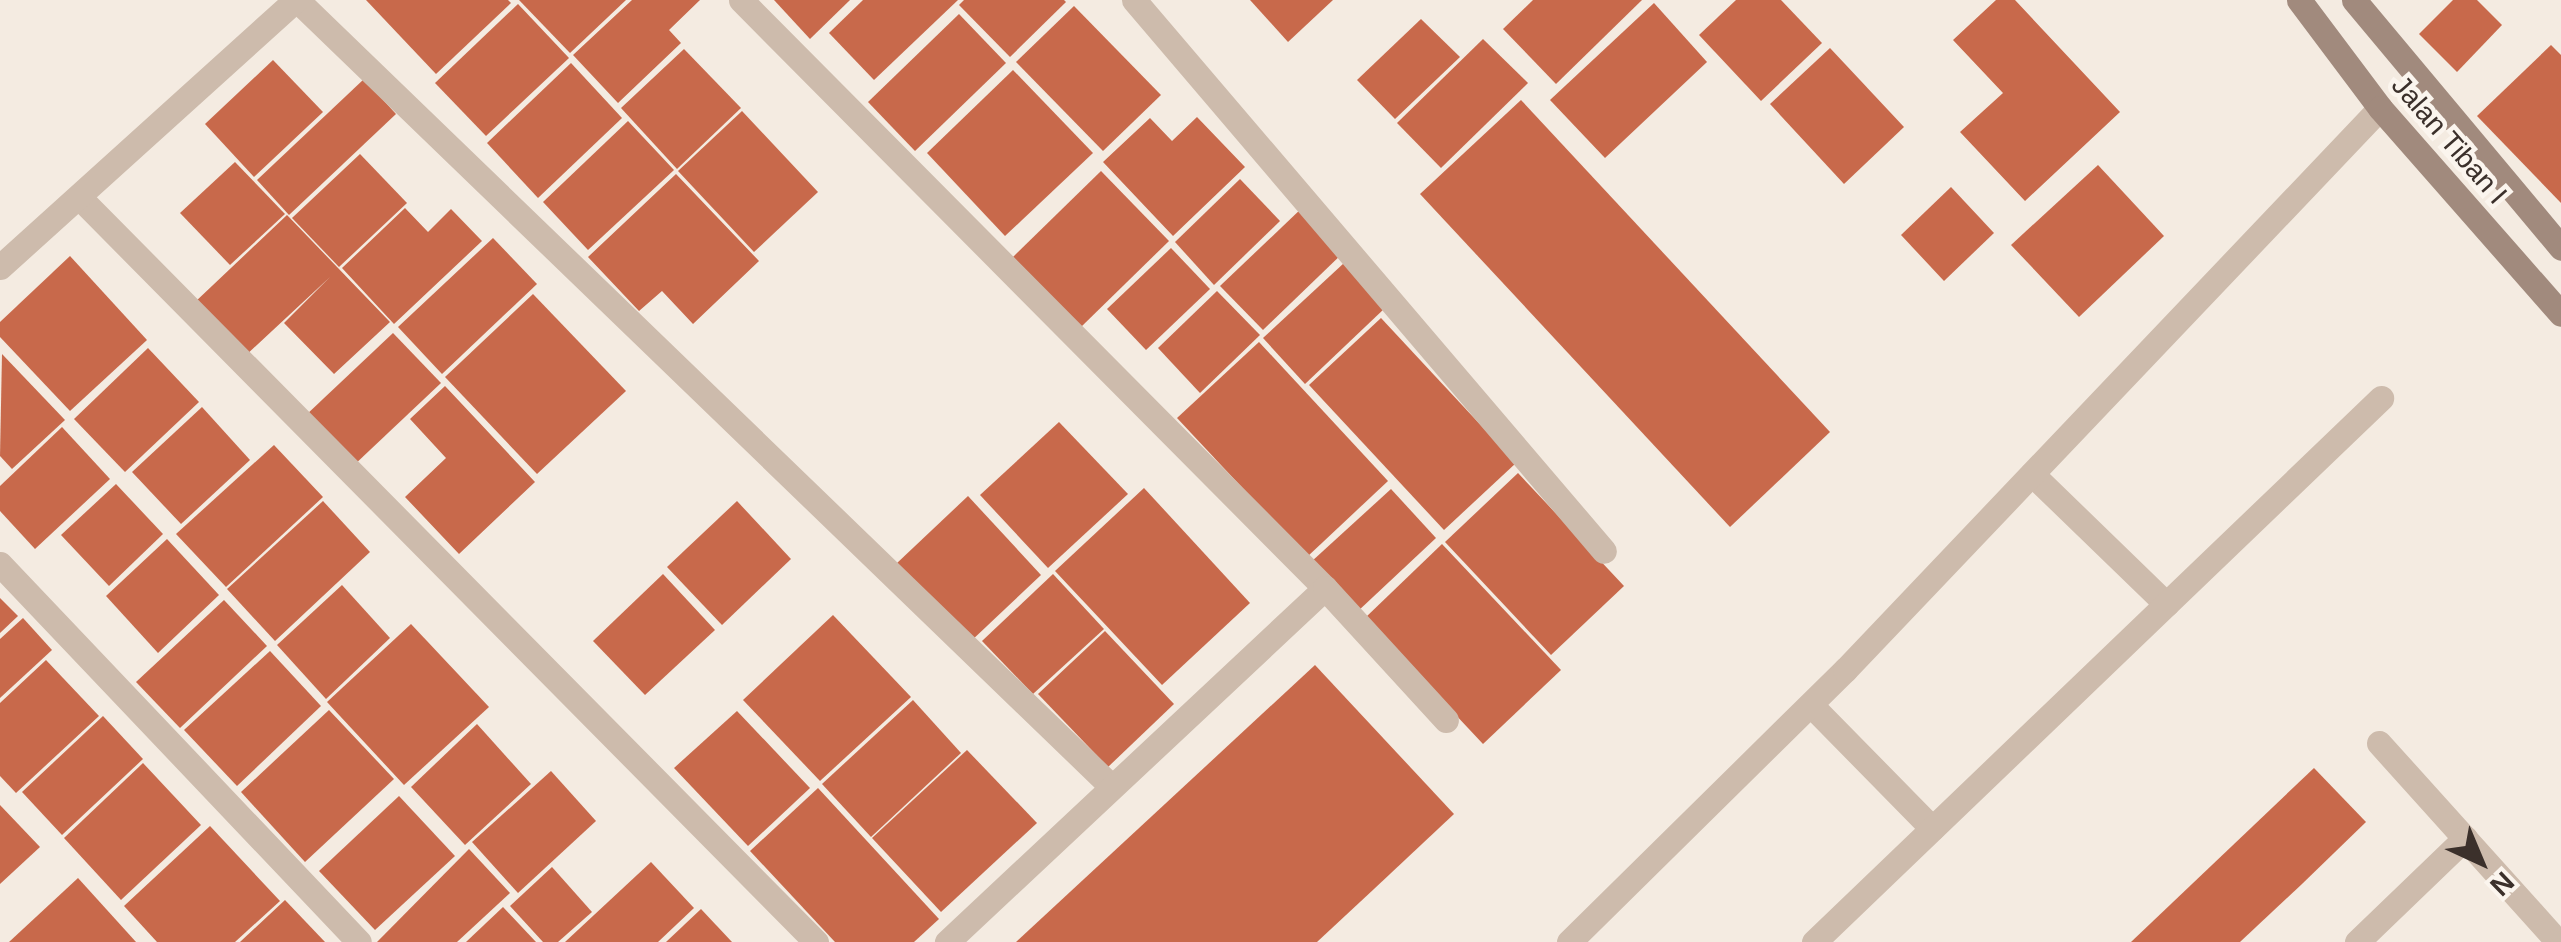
<!DOCTYPE html>
<html>
<head>
<meta charset="utf-8">
<style>
	body { margin:0 }
	#map { position:relative; width:2561px; height:942px; overflow:hidden; background:#f4ebe1; font-family:Helvetica,sans-serif }
	div>[style] { position:absolute }
	.building>* { inset:0; background:#c8694b }
	.lane>* { height:25px; margin:-12.5px; padding:0 12.5px; transform-origin:12.5px; border-radius:12.5px; background:#cdbbac }
	.street>* { height:25px; margin:-12.5px; padding:0 12.5px; transform-origin:12.5px; border-radius:12.5px; background:#cdbbac }
	.secondary>* { height:25px; margin:-12.5px; padding:0 12.5px; transform-origin:12.5px; border-radius:12.5px; background:#a18a7d }
	span { translate:-50% -50%; white-space:nowrap; text-align:center; line-height:1.15; -webkit-text-stroke:9px #fbf5ee; paint-order:stroke }
	.street-label { font-size:28px; color:#3b302b }
	.north { position:absolute; left:2431px; top:812px; width:100px; height:100px; -webkit-text-stroke:8px #fbf5ee; paint-order:stroke; rotate:136deg; font-size:28px; font-weight:700; line-height:40px; text-align:center; color:#3b302b }
	.north::after { content:''; display:block; margin:auto; width:35px; height:45px; background:#3b302b; clip-path:polygon(50% 0,100% 100%,50% 72%,0 100%) }
</style>
</head>
<body>
<div id="map">
	<div class="building">
		<i style="clip-path:polygon(366px 0,508px 0,511px 3px,436px 74px)"></i>
		<i style="clip-path:polygon(519px 0,626px 0,570px 53px)"></i>
		<i style="clip-path:polygon(632px 0,700px 0,669px 30px,681px 43px,618px 103px,573px 55px)"></i>
		<i style="clip-path:polygon(774px 0,850px 0,810px 39px)"></i>
		<i style="clip-path:polygon(863px 0,958px 0,874px 80px,829px 33px)"></i>
		<i style="clip-path:polygon(964px 0,1064px 0,1066px 2px,1010px 57px,959px 5px)"></i>
		<i style="clip-path:polygon(1250px 0,1333px 0,1288px 42px)"></i>
		<i style="clip-path:polygon(1533px 0,1642px 0,1556px 84px,1503px 29px)"></i>
		<i style="clip-path:polygon(1736px 0,1781px 0,1822px 43px,1761px 101px,1699px 35px)"></i>
		<i style="clip-path:polygon(1996px 0,2015px 0,2120px 112px,2025px 201px,1960px 132px,2003px 93px,1953px 40px)"></i>
		<i style="clip-path:polygon(2453px 0,2477px 0,2502px 25px,2457px 72px,2419px 34px)"></i>
		<i style="clip-path:polygon(1654px 3px,1707px 62px,1605px 158px,1550px 100px)"></i>
		<i style="clip-path:polygon(518px 4px,569px 58px,486px 136px,435px 83px)"></i>
		<i style="clip-path:polygon(1074px 6px,1161px 95px,1103px 151px,1016px 62px)"></i>
		<i style="clip-path:polygon(959px 14px,1006px 63px,915px 151px,868px 102px)"></i>
		<i style="clip-path:polygon(1421px 19px,1460px 57px,1395px 119px,1357px 80px)"></i>
		<i style="clip-path:polygon(1483px 39px,1528px 83px,1441px 168px,1397px 123px)"></i>
		<i style="clip-path:polygon(2551px 45px,2561px 55px,2561px 203px,2477px 116px)"></i>
		<i style="clip-path:polygon(1830px 48px,1904px 127px,1844px 184px,1770px 104px)"></i>
		<i style="clip-path:polygon(684px 49px,741px 108px,677px 169px,621px 108px)"></i>
		<i style="clip-path:polygon(273px 60px,323px 112px,254px 177px,205px 124px)"></i>
		<i style="clip-path:polygon(571px 63px,622px 118px,538px 198px,487px 143px)"></i>
		<i style="clip-path:polygon(1013px 70px,1093px 153px,1005px 236px,927px 153px)"></i>
		<i style="clip-path:polygon(364px 79px,396px 114px,289px 215px,257px 180px)"></i>
		<i style="clip-path:polygon(1521px 100px,1830px 432px,1730px 527px,1420px 194px)"></i>
		<i style="clip-path:polygon(742px 111px,818px 192px,754px 252px,678px 171px)"></i>
		<i style="clip-path:polygon(1197px 117px,1245px 167px,1173px 236px,1103px 162px,1150px 118px,1172px 141px)"></i>
		<i style="clip-path:polygon(628px 121px,674px 170px,588px 250px,543px 202px)"></i>
		<i style="clip-path:polygon(360px 154px,407px 203px,339px 267px,292px 218px)"></i>
		<i style="clip-path:polygon(235px 162px,285px 214px,230px 265px,180px 213px)"></i>
		<i style="clip-path:polygon(2098px 165px,2164px 236px,2079px 317px,2011px 245px)"></i>
		<i style="clip-path:polygon(1101px 171px,1169px 241px,1081px 327px,1013px 257px)"></i>
		<i style="clip-path:polygon(676px 174px,759px 261px,693px 324px,662px 291px,639px 311px,588px 257px)"></i>
		<i style="clip-path:polygon(1240px 179px,1280px 221px,1214px 285px,1175px 242px)"></i>
		<i style="clip-path:polygon(1951px 187px,1994px 233px,1944px 281px,1901px 235px)"></i>
		<i style="clip-path:polygon(1304px 206px,1346px 250px,1263px 330px,1220px 286px)"></i>
		<i style="clip-path:polygon(405px 208px,428px 232px,451px 209px,482px 241px,394px 324px,342px 268px)"></i>
		<i style="clip-path:polygon(287px 215px,390px 322px,334px 374px,284px 323px,330px 277px,244px 357px,194px 303px)"></i>
		<i style="clip-path:polygon(493px 238px,537px 284px,442px 374px,398px 327px)"></i>
		<i style="clip-path:polygon(1171px 248px,1210px 289px,1146px 350px,1107px 309px)"></i>
		<i style="clip-path:polygon(70px 256px,147px 340px,70px 411px,0 337px,0 322px)"></i>
		<i style="clip-path:polygon(1344px 263px,1385px 308px,1305px 384px,1263px 338px)"></i>
		<i style="clip-path:polygon(1217px 291px,1260px 335px,1200px 393px,1158px 348px)"></i>
		<i style="clip-path:polygon(533px 294px,626px 391px,537px 474px,445px 377px)"></i>
		<i style="clip-path:polygon(1381px 318px,1516px 463px,1444px 530px,1309px 385px)"></i>
		<i style="clip-path:polygon(393px 333px,441px 383px,352px 467px,305px 416px)"></i>
		<i style="clip-path:polygon(1259px 342px,1388px 481px,1307px 557px,1177px 418px)"></i>
		<i style="clip-path:polygon(148px 348px,199px 402px,125px 472px,74px 419px)"></i>
		<i style="clip-path:polygon(2px 354px,65px 420px,12px 469px,0 456px)"></i>
		<i style="clip-path:polygon(445px 386px,535px 482px,459px 554px,405px 497px,446px 458px,410px 419px)"></i>
		<i style="clip-path:polygon(202px 407px,250px 460px,181px 524px,132px 472px)"></i>
		<i style="clip-path:polygon(1059px 422px,1128px 494px,1048px 568px,980px 495px)"></i>
		<i style="clip-path:polygon(62px 427px,110px 479px,35px 549px,0 511px,0 486px)"></i>
		<i style="clip-path:polygon(274px 445px,323px 497px,226px 587px,176px 534px)"></i>
		<i style="clip-path:polygon(1518px 473px,1624px 586px,1551px 655px,1445px 542px)"></i>
		<i style="clip-path:polygon(116px 484px,163px 534px,109px 586px,61px 535px)"></i>
		<i style="clip-path:polygon(1144px 488px,1250px 603px,1162px 685px,1055px 571px)"></i>
		<i style="clip-path:polygon(1391px 489px,1436px 538px,1357px 612px,1311px 562px)"></i>
		<i style="clip-path:polygon(968px 496px,1041px 575px,970px 642px,896px 564px)"></i>
		<i style="clip-path:polygon(323px 501px,370px 552px,275px 641px,227px 589px)"></i>
		<i style="clip-path:polygon(737px 501px,791px 559px,722px 625px,667px 567px)"></i>
		<i style="clip-path:polygon(167px 539px,219px 595px,158px 653px,106px 596px)"></i>
		<i style="clip-path:polygon(1442px 544px,1561px 670px,1483px 744px,1365px 618px)"></i>
		<i style="clip-path:polygon(663px 574px,715px 630px,645px 695px,593px 641px)"></i>
		<i style="clip-path:polygon(1053px 574px,1104px 629px,1033px 694px,982px 641px)"></i>
		<i style="clip-path:polygon(342px 585px,390px 638px,326px 699px,277px 645px)"></i>
		<i style="clip-path:polygon(0 598px,18px 616px,0 633px)"></i>
		<i style="clip-path:polygon(224px 600px,267px 646px,180px 728px,136px 682px)"></i>
		<i style="clip-path:polygon(833px 615px,911px 697px,820px 781px,743px 700px)"></i>
		<i style="clip-path:polygon(23px 618px,52px 650px,0 698px,0 639px)"></i>
		<i style="clip-path:polygon(411px 624px,489px 707px,404px 785px,327px 702px)"></i>
		<i style="clip-path:polygon(1105px 631px,1174px 704px,1108px 767px,1038px 694px)"></i>
		<i style="clip-path:polygon(270px 651px,321px 706px,237px 786px,184px 730px)"></i>
		<i style="clip-path:polygon(46px 660px,99px 716px,16px 793px,0 776px,0 703px)"></i>
		<i style="clip-path:polygon(1315px 665px,1454px 814px,1374px 889px,1317px 942px,1016px 942px)"></i>
		<i style="clip-path:polygon(913px 700px,961px 753px,871px 837px,822px 784px)"></i>
		<i style="clip-path:polygon(329px 710px,394px 779px,305px 862px,241px 792px)"></i>
		<i style="clip-path:polygon(737px 711px,810px 788px,748px 846px,674px 768px)"></i>
		<i style="clip-path:polygon(103px 716px,143px 759px,62px 835px,22px 792px)"></i>
		<i style="clip-path:polygon(477px 724px,531px 784px,465px 845px,411px 787px)"></i>
		<i style="clip-path:polygon(967px 750px,1037px 823px,941px 912px,872px 838px)"></i>
		<i style="clip-path:polygon(143px 763px,201px 825px,121px 900px,64px 838px)"></i>
		<i style="clip-path:polygon(2314px 768px,2366px 822px,2302px 884px,2240px 942px,2131px 942px)"></i>
		<i style="clip-path:polygon(551px 771px,596px 821px,518px 893px,472px 842px)"></i>
		<i style="clip-path:polygon(818px 788px,939px 919px,914px 942px,835px 942px,750px 851px)"></i>
		<i style="clip-path:polygon(399px 796px,455px 856px,375px 930px,319px 871px)"></i>
		<i style="clip-path:polygon(0 805px,40px 847px,0 884px)"></i>
		<i style="clip-path:polygon(210px 826px,280px 901px,235px 942px,157px 942px,124px 906px)"></i>
		<i style="clip-path:polygon(469px 849px,510px 893px,457px 942px,377px 942px)"></i>
		<i style="clip-path:polygon(651px 862px,694px 908px,658px 942px,565px 942px)"></i>
		<i style="clip-path:polygon(552px 867px,592px 912px,558px 942px,543px 942px,510px 906px)"></i>
		<i style="clip-path:polygon(78px 878px,136px 942px,9px 942px)"></i>
		<i style="clip-path:polygon(285px 900px,325px 942px,240px 942px)"></i>
		<i style="clip-path:polygon(503px 907px,536px 942px,466px 942px)"></i>
		<i style="clip-path:polygon(701px 909px,732px 942px,666px 942px)"></i>
	</div>
	<div class="lane">
		<i style="left:2032px;top:474px;width:187px;rotate:44.1deg"></i>
		<i style="left:1811px;top:705px;width:173px;rotate:45.5deg"></i>
		<i style="left:1814px;top:942px;width:786px;rotate:-43.81deg"></i>
	</div>
	<div class="street">
		<i style="left:297px;top:0;width:1130px;rotate:44deg"></i>
		<i style="left:741px;top:0;width:829px;rotate:45.2deg"></i>
		<i style="left:1325px;top:588px;width:518px;rotate:136.88deg"></i>
		<i style="left:1134px;top:0;width:724px;rotate:49.54deg"></i>
		<i style="left:79px;top:197px;width:1048px;rotate:45.31deg"></i>
		<i style="left:0;top:267px;width:399px;rotate:-42.1deg"></i>
		<i style="left:0;top:564px;width:521px;rotate:46.48deg"></i>
		<i style="left:1325px;top:588px;width:179px;rotate:47.5deg"></i>
		<i style="left:2379px;top:743px;width:268px;rotate:48deg"></i>
		<i style="left:1569px;top:942px;width:388px;rotate:-44.6deg"></i>
		<i style="left:1845px;top:670px;width:776px;rotate:-46.41deg"></i>
		<i style="left:2357px;top:942px;width:150px;rotate:-43.9deg"></i>
	</div>
	<div class="secondary">
		<i style="left:2299px;top:0;width:135px;rotate:53.1deg"></i>
		<i style="left:2380px;top:108px;width:274px;rotate:48.7deg"></i>
		<i style="left:2354px;top:0;width:323px;rotate:50.1deg"></i>
	</div>
	<div class="street-label">
		<span style="left:2449px;top:140px;rotate:49deg">Jalan Tiban I</span>
	</div>
	<div class="north">N</div>
</div>
</body>
</html>
